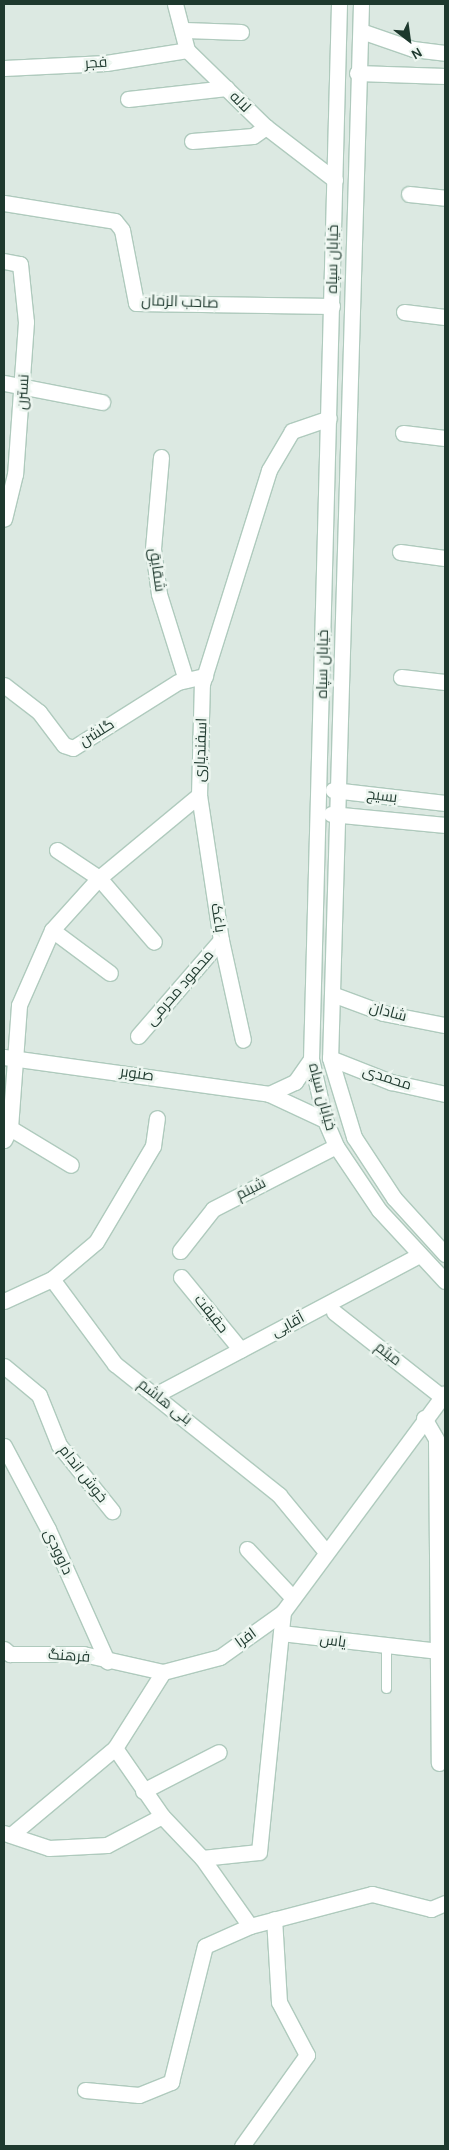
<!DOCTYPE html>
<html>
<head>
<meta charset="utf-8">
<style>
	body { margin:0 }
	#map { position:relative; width:449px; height:2150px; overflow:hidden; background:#dce9e2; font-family:Karla,Cairo,sans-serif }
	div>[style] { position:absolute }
	.roads { filter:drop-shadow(1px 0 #afcabd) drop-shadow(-1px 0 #afcabd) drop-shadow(0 1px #afcabd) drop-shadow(0 -1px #afcabd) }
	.lane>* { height:9px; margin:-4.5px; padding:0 4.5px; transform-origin:4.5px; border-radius:4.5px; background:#fff }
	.street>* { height:15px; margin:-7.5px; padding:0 7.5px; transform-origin:7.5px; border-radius:7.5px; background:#fff }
	.secondary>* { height:15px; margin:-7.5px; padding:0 7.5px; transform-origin:7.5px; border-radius:7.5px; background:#fff }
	span { translate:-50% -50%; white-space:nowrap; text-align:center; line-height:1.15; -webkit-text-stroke:5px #edf6f0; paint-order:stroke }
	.street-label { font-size:15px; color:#1e392e }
	.frame { position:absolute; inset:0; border:5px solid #1e392e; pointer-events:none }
	.north { position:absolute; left:384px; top:15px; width:50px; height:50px; -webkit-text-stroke:4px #edf6f0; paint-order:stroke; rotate:150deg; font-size:14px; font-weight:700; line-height:20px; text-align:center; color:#1e392e }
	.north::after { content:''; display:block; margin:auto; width:18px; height:22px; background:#1e392e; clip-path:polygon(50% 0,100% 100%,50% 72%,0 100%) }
</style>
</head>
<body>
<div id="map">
	<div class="roads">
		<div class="lane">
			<i style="left:386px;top:1648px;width:40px;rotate:90deg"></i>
		</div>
		<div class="street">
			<i style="left:175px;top:4px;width:48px;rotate:75.4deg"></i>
			<i style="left:187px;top:50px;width:110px;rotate:44.3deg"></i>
			<i style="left:266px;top:127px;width:87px;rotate:37.5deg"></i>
			<i style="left:185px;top:30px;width:56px;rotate:2deg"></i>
			<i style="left:4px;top:68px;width:102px;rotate:-2.8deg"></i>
			<i style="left:106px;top:63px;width:82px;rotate:-9.1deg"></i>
			<i style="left:128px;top:99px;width:99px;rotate:-6.4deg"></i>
			<i style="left:192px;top:141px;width:61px;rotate:-4.7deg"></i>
			<i style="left:253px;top:136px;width:16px;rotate:-35deg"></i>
			<i style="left:409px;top:194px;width:36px;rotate:6deg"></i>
			<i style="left:4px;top:203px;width:112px;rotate:9.2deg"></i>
			<i style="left:115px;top:221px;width:11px;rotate:52deg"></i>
			<i style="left:122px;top:230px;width:74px;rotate:79.1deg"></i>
			<i style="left:136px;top:303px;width:196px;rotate:0.9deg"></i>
			<i style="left:4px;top:261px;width:16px;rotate:11deg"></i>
			<i style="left:20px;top:264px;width:58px;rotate:84.1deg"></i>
			<i style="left:26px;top:322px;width:152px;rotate:94.1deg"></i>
			<i style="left:15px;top:474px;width:46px;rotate:103.7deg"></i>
			<i style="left:404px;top:312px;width:41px;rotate:7deg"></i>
			<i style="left:4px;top:383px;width:100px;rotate:11deg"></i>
			<i style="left:403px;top:433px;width:42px;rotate:6.8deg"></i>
			<i style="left:161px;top:457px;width:92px;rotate:95deg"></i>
			<i style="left:153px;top:549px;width:45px;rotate:82.4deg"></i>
			<i style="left:159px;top:594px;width:90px;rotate:72.6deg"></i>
			<i style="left:400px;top:552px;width:45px;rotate:7.6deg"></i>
			<i style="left:401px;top:677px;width:44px;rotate:6.5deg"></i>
			<i style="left:4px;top:685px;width:44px;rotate:37.6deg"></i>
			<i style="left:39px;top:712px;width:41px;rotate:52.9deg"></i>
			<i style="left:64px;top:745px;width:9px;rotate:18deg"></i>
			<i style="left:73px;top:748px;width:124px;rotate:-32.2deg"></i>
			<i style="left:178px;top:682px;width:28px;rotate:-13deg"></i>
			<i style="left:199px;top:795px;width:147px;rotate:81.4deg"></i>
			<i style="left:221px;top:940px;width:102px;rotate:77.6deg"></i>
			<i style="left:57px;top:850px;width:50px;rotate:33.7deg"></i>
			<i style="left:99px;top:878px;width:84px;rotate:49.3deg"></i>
			<i style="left:52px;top:930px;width:72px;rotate:36.6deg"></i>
			<i style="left:332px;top:994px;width:54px;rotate:20.4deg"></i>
			<i style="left:383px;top:1013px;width:63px;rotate:11deg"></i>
			<i style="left:138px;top:1036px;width:127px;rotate:-49.2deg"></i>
			<i style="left:330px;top:1058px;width:66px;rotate:21.5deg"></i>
			<i style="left:391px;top:1082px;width:55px;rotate:12.5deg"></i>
			<i style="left:10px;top:1128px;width:71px;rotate:31.2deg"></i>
			<i style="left:4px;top:1140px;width:13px;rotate:-63deg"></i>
			<i style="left:10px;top:1128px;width:123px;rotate:-85.8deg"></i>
			<i style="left:19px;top:1005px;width:82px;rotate:-66.3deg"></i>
			<i style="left:52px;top:930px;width:70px;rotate:-47.9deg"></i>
			<i style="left:99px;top:878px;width:130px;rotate:-39.7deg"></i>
			<i style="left:199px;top:795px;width:111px;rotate:-88.5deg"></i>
			<i style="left:202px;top:684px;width:224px;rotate:-72.6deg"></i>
			<i style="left:269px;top:470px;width:45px;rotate:-59.5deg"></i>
			<i style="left:292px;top:431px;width:39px;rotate:-19deg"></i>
			<i style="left:180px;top:1251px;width:53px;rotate:-51.8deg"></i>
			<i style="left:213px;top:1209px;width:138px;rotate:-27.1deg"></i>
			<i style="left:181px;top:1277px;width:94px;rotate:50.6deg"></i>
			<i style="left:52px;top:1279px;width:57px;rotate:-40.1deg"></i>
			<i style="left:96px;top:1242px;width:112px;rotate:-59.3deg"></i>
			<i style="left:153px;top:1146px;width:28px;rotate:-82deg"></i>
			<i style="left:4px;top:1301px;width:53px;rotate:-24.6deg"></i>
			<i style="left:52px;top:1279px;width:106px;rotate:53.5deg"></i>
			<i style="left:115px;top:1364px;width:210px;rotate:38.6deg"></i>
			<i style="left:279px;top:1495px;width:74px;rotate:50.5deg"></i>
			<i style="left:334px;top:1312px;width:137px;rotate:38.2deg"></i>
			<i style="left:4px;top:1366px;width:45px;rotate:39.6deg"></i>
			<i style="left:39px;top:1395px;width:54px;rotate:68.2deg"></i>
			<i style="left:59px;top:1445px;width:85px;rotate:51.2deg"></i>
			<i style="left:157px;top:1394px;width:295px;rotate:-27.9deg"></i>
			<i style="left:424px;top:1418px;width:24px;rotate:60deg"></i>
			<i style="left:436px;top:1439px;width:324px;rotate:89.5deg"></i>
			<i style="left:4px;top:1446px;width:94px;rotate:62.1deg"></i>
			<i style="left:48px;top:1529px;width:145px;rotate:65.9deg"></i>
			<i style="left:247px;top:1549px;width:67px;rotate:46.8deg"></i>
			<i style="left:281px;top:1633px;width:159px;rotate:6.5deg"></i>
			<i style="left:4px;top:1649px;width:8px;rotate:40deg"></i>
			<i style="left:10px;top:1654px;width:73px"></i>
			<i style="left:83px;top:1654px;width:82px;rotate:12.7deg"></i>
			<i style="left:115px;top:1748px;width:83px;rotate:55.3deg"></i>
			<i style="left:162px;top:1816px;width:58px;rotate:46.4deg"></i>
			<i style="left:202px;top:1858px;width:57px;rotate:-6deg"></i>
			<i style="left:259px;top:1852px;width:241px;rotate:-84.3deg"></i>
			<i style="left:143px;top:1791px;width:85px;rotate:-27.2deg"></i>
			<i style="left:4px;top:1833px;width:47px;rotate:18.4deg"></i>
			<i style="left:49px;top:1848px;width:58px;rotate:-3deg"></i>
			<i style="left:107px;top:1845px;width:62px;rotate:-27.8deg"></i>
			<i style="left:11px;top:1835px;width:136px;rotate:-39.9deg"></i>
			<i style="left:115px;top:1748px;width:90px;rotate:-57.7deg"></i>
			<i style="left:163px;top:1672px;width:59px;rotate:-14.7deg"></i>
			<i style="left:220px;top:1657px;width:77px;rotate:-35.5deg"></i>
			<i style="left:283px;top:1612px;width:272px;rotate:-53.5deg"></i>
			<i style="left:202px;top:1858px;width:83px;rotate:54.8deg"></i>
			<i style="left:250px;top:1926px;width:126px;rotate:-14.7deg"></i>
			<i style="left:372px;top:1894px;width:61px;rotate:14.3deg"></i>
			<i style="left:431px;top:1909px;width:15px;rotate:-23deg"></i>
			<i style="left:85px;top:2090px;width:54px;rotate:5.3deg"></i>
			<i style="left:139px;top:2095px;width:35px;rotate:-22deg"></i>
			<i style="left:171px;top:2082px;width:140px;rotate:-76deg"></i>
			<i style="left:205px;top:1946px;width:49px;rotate:-24deg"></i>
			<i style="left:242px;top:2146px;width:112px;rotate:-54.5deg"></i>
			<i style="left:307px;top:2055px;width:60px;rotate:-117.8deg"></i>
			<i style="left:279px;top:2002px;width:83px;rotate:-93.4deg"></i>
		</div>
		<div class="secondary">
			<i style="left:339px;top:4px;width:1055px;rotate:91.52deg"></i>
			<i style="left:311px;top:1059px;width:63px;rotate:77.1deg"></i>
			<i style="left:325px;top:1120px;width:28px;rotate:67deg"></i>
			<i style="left:336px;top:1146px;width:77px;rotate:56.1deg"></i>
			<i style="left:379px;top:1210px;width:97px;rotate:47.1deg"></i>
			<i style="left:361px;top:4px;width:1054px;rotate:91.68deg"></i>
			<i style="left:330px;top:1058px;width:83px;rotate:73.1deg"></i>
			<i style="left:354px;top:1137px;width:73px;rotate:56.7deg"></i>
			<i style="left:394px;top:1198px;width:76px;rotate:47.7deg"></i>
			<i style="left:361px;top:31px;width:55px;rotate:19.1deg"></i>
			<i style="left:413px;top:49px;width:32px;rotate:7deg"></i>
			<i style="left:357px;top:73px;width:88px;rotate:2deg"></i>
			<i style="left:333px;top:790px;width:113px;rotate:6.6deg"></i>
			<i style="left:331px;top:814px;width:115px;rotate:5.5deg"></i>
			<i style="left:4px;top:1057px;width:268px;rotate:7.9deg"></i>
			<i style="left:269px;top:1094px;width:62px;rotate:24.9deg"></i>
			<i style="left:269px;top:1094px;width:29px;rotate:-25deg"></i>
			<i style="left:295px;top:1082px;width:28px;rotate:-55deg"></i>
		</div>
	</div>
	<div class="street-label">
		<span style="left:96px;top:63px;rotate:-4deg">فجر</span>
		<span style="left:240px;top:102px;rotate:45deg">لاله</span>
		<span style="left:333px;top:259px;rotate:-89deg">خیابان سپاه</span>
		<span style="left:180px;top:302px;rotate:2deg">صاحب الزمان</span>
		<span style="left:23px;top:392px;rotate:-86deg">نسترن</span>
		<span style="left:157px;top:570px;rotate:82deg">شقایق</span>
		<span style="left:323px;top:664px;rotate:-89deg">خیابان سپاه</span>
		<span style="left:97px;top:733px;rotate:-32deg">گلشن</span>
		<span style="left:201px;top:750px;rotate:-88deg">اسفندیاری</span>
		<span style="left:382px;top:796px;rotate:7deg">بسیج</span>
		<span style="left:218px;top:918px;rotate:81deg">باغک</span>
		<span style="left:180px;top:988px;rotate:-49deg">محمود محرمی</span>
		<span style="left:388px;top:1012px;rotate:15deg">شادان</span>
		<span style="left:137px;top:1074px;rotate:8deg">صنوبر</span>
		<span style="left:387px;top:1078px;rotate:18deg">محمدی</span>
		<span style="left:322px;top:1097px;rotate:75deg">خیابان سپاه</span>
		<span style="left:251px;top:1189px;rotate:-27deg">شبنم</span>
		<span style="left:211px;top:1314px;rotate:51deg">حقیقت</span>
		<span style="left:288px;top:1325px;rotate:-28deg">آقایی</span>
		<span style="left:388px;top:1354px;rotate:38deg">میثم</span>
		<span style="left:165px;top:1402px;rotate:38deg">بنی هاشم</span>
		<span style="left:83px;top:1474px;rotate:52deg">خوش اندام</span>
		<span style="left:58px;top:1552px;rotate:65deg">داوودی</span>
		<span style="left:246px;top:1638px;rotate:-36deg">افرا</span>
		<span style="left:333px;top:1641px;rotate:8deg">یاس</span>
		<span style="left:69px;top:1656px;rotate:4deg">فرهنگ</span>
	</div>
	<div class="frame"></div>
	<div class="north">N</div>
</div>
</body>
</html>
